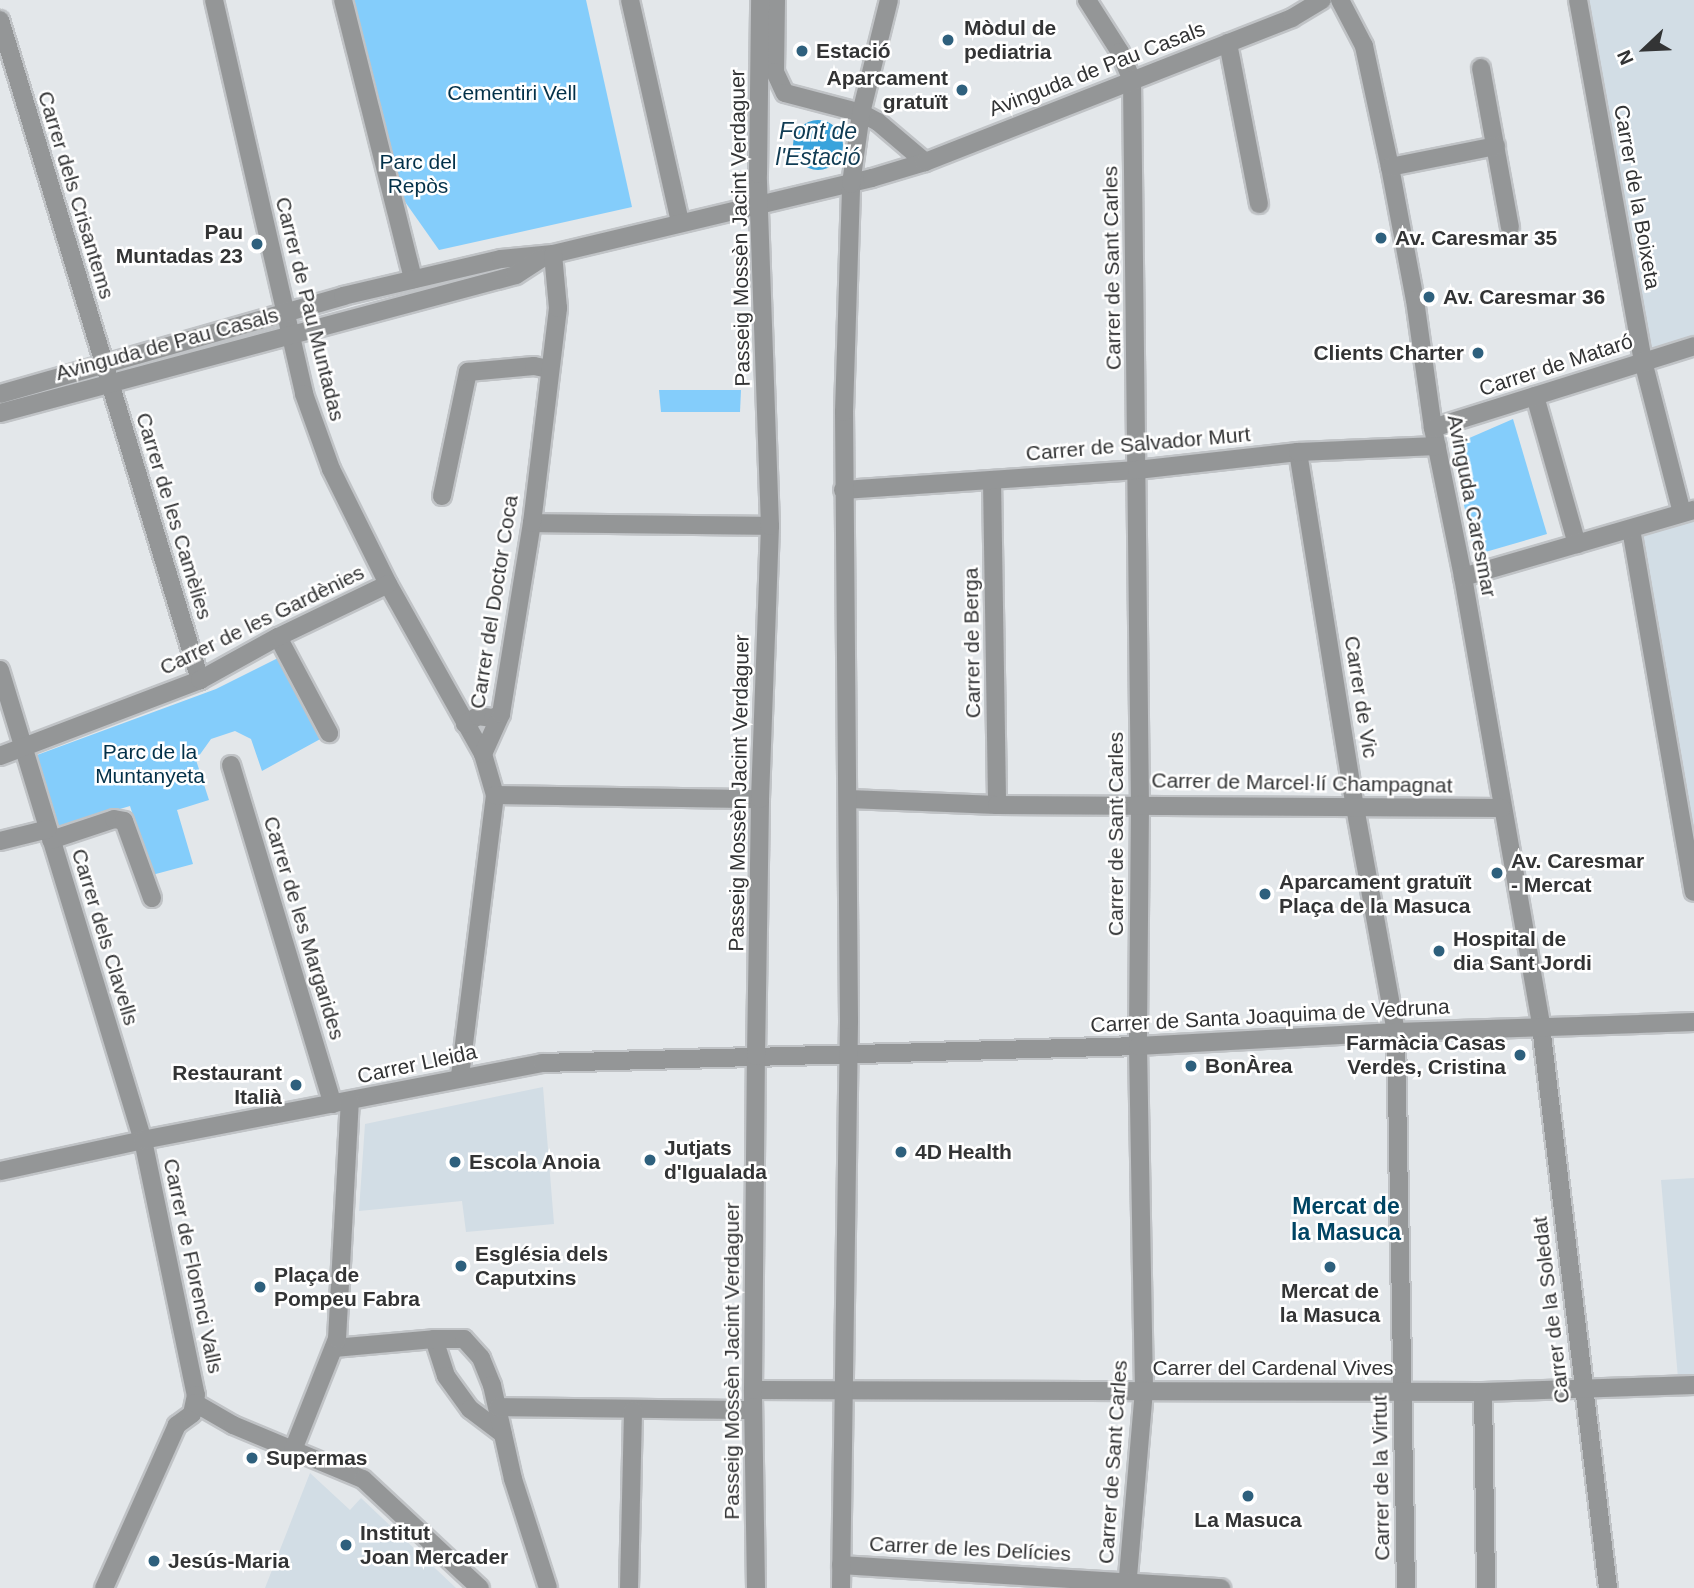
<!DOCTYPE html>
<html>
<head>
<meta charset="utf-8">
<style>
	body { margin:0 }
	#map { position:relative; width:1694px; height:1588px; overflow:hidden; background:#e3e7ea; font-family:Arial,sans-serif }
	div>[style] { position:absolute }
	.built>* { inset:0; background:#d2dde5 }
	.green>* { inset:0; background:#84cdfb }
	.water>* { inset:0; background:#39a3dc }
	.round { border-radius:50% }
	.roads { filter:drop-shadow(2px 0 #c0c3c6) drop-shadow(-2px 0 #c0c3c6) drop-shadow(0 2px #c0c3c6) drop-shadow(0 -2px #c0c3c6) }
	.minor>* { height:18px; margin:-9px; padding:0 9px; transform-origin:9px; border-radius:9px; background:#949697 }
	.dots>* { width:19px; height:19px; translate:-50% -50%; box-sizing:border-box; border:4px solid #fff; border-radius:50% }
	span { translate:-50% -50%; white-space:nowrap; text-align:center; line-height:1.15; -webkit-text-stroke:5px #fff; paint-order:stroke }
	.poi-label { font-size:21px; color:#333435; font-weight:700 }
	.left { translate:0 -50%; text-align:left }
	.right { translate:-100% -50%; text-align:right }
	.street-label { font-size:21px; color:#333435 }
	.park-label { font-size:21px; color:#033149 }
	.water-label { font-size:23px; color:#103c54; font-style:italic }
	.neighbourhood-label { font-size:23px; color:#004463; font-weight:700 }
	.north { position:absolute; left:1610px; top:14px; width:70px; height:70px; -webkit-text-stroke:5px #fff; paint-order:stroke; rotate:247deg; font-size:19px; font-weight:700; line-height:28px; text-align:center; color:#333435 }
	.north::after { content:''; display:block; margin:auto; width:24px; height:32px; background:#333435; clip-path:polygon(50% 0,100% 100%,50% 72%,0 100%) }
</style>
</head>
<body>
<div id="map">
	<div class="built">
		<i style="clip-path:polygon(1582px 0,1694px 0,1694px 351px,1648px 363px)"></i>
		<i style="clip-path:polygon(1694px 518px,1694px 831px,1642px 532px)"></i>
		<i style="clip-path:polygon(543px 1087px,554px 1224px,466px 1232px,462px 1201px,359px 1211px,365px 1124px)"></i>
		<i style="clip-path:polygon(1694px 1178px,1694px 1389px,1679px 1390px,1661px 1180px)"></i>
		<i style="clip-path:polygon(310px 1473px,350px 1510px,361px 1498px,456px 1588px,265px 1588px)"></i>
	</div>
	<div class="green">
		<i style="clip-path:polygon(352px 0,586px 0,632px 207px,439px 250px,396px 189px)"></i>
		<i style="clip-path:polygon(659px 390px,741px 390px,740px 412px,661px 412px)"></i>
		<i style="clip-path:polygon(1513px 419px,1547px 534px,1475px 555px,1451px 446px)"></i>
		<i style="clip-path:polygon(282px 656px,324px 737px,262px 771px,251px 739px,235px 731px,211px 739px,196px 760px,209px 800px,177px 810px,193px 864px,152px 875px,130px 806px,59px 827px,37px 755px,216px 689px)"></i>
	</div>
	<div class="water">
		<i class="round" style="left:793px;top:120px;width:50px;height:50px"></i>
	</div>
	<div class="roads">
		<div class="minor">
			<i style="left:214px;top:0;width:404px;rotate:77.1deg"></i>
			<i style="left:304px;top:394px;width:80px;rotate:70.2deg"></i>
			<i style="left:331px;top:469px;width:128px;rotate:63.6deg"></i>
			<i style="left:388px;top:584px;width:195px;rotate:60.8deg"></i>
			<i style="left:483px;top:754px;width:43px;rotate:73.7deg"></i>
			<i style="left:495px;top:795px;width:284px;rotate:97.1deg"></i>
			<i style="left:343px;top:0;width:288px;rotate:75.9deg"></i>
			<i style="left:630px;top:0;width:228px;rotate:77.3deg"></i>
			<i style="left:776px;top:0;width:72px;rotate:90.8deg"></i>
			<i style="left:775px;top:72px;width:23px;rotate:65deg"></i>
			<i style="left:785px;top:93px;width:79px;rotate:14.7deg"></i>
			<i style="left:861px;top:113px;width:19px;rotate:28deg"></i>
			<i style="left:878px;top:122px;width:62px;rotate:40.4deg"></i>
			<i style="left:1087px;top:0;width:62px;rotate:57.6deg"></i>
			<i style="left:1120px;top:52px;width:30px;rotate:67deg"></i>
			<i style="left:1132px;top:80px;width:724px;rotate:89.37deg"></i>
			<i style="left:1140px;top:804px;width:242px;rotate:90.5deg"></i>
			<i style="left:1138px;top:1046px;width:344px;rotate:89deg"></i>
			<i style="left:1144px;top:1390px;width:199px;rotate:94.9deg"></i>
			<i style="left:1340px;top:0;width:52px;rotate:62.4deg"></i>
			<i style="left:1364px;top:46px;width:124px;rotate:77.9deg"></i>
			<i style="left:1390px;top:167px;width:135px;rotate:79.4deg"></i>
			<i style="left:1415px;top:300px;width:129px;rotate:82deg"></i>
			<i style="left:1433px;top:428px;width:152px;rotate:78.6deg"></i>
			<i style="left:1463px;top:577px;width:456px;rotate:80.1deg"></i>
			<i style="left:1541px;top:1026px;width:566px;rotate:83.2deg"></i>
			<i style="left:1578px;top:0;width:367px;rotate:79.8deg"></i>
			<i style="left:1643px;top:361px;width:157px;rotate:75.6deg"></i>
			<i style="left:0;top:20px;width:690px;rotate:73.14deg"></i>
			<i style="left:1228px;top:43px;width:164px;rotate:79.1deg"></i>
			<i style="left:1481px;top:68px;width:162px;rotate:79.7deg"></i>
			<i style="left:1390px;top:167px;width:108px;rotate:-11.2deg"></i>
			<i style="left:0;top:394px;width:357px;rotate:-15.9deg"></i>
			<i style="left:343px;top:296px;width:162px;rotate:-13.2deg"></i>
			<i style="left:501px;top:259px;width:52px;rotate:-5.5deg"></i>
			<i style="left:553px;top:254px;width:328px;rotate:-13.4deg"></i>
			<i style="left:872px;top:178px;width:55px;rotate:-16.8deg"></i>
			<i style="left:925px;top:162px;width:394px;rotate:-21.4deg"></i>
			<i style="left:1292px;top:18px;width:35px;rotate:-31deg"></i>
			<i style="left:1535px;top:396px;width:154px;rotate:74.2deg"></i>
			<i style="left:0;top:413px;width:534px;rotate:-14.97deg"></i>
			<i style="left:516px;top:275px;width:31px;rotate:-33deg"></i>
			<i style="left:1433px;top:428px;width:274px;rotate:-17.4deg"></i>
			<i style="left:1298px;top:452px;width:360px;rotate:80.9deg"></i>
			<i style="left:1355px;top:807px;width:229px;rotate:79.7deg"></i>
			<i style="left:1396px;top:1032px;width:556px;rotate:88.97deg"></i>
			<i style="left:992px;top:480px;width:325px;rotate:89.1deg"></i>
			<i style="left:843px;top:490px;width:295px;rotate:-3.9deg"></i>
			<i style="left:1137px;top:470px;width:162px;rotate:-6.4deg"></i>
			<i style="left:1298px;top:452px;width:139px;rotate:-2.5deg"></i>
			<i style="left:442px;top:496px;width:127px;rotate:-78.2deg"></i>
			<i style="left:468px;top:372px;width:66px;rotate:-5.2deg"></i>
			<i style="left:534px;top:366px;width:15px;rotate:11deg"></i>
			<i style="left:532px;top:523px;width:238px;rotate:0.7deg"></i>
			<i style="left:1631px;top:529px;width:368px;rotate:80.2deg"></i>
			<i style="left:1463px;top:577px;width:241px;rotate:-16.2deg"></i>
			<i style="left:278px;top:637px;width:109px;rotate:62deg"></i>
			<i style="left:0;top:670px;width:491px;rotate:73.1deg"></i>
			<i style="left:143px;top:1140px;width:260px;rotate:78.3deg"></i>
			<i style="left:196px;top:1395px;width:19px;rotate:102deg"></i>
			<i style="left:192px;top:1414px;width:19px;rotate:144deg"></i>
			<i style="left:177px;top:1425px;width:179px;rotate:114.1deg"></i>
			<i style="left:465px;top:724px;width:15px;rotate:-32deg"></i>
			<i style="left:478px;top:716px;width:15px;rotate:8deg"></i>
			<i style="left:493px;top:718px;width:9px;rotate:-27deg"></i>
			<i style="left:483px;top:754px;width:44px;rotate:-65.8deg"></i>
			<i style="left:501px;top:714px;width:193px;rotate:-80.8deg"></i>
			<i style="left:532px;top:523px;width:217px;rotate:-83.1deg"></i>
			<i style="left:558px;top:308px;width:54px;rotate:-95.3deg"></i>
			<i style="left:0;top:756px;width:214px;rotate:-20.8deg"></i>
			<i style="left:200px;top:680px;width:89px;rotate:-28.9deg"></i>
			<i style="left:278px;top:637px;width:122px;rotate:-25.7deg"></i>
			<i style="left:231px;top:765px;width:354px;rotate:73.3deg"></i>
			<i style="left:495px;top:795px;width:265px;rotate:0.9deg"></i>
			<i style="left:849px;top:799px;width:148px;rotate:2.3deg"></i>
			<i style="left:997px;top:805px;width:505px;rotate:0.34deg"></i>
			<i style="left:51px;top:840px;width:66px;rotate:-18.4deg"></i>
			<i style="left:114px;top:819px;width:10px;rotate:11deg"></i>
			<i style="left:124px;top:821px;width:82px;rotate:70deg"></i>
			<i style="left:0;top:841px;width:49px;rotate:-14deg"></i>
			<i style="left:0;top:1171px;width:146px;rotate:-12.2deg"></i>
			<i style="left:143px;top:1140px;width:406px;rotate:-10.9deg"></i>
			<i style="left:542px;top:1063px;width:596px;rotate:-1.63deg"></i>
			<i style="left:1138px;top:1046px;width:258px;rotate:-3.1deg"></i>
			<i style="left:1396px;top:1032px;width:298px;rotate:-1.9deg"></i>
			<i style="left:434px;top:1339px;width:39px;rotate:72deg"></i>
			<i style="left:446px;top:1376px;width:41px;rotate:54deg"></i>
			<i style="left:470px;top:1409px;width:41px;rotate:37.1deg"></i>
			<i style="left:334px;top:1348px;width:100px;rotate:-5.1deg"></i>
			<i style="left:434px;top:1339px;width:30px"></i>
			<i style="left:464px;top:1339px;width:25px;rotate:48deg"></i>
			<i style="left:481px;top:1358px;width:29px;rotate:68deg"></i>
			<i style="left:492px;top:1385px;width:96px;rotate:77.4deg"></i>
			<i style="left:513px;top:1479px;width:114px;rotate:72.2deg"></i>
			<i style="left:753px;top:1390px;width:730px;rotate:0.16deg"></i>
			<i style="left:1483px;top:1392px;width:211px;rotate:-1.9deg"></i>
			<i style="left:1483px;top:1392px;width:196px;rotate:89.1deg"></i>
			<i style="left:195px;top:1403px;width:44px;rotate:30.1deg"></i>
			<i style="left:233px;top:1425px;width:141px;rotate:22.6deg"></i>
			<i style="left:363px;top:1479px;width:160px;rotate:43deg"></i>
			<i style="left:498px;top:1407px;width:255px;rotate:0.7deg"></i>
			<i style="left:293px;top:1450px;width:119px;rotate:-68.4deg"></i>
			<i style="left:337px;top:1339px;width:238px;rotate:-86.9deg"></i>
			<i style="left:841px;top:1565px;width:381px;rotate:3.5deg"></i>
			<i style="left:629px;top:1588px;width:178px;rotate:-88.7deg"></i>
			<i style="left:756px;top:1588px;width:198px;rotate:-90.9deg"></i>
			<i style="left:753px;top:1390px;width:334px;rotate:-89.5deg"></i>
			<i style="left:756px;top:1056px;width:257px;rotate:-89.1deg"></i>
			<i style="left:760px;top:799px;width:273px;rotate:-87.9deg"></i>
			<i style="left:770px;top:526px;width:352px;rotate:-92deg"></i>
			<i style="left:758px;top:174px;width:174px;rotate:-89.3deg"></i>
			<i style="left:841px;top:1588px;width:568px;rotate:-89.19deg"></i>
			<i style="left:849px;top:1020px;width:608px;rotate:-90.47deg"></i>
			<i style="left:844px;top:412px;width:228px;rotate:-88.2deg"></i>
			<i style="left:851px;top:184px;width:72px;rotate:-82deg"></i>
			<i style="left:861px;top:113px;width:116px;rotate:-76.1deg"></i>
		</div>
	</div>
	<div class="dots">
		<i style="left:948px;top:40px;background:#2e607d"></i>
		<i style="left:802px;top:51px;background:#2e607d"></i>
		<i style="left:962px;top:90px;background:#2e607d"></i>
		<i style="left:1381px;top:238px;background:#2e607d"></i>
		<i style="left:257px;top:244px;background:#2e607d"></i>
		<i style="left:1429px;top:297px;background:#2e607d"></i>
		<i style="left:1478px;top:353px;background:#2e607d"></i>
		<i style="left:1497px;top:873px;background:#2e607d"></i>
		<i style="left:1265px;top:894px;background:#2e607d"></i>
		<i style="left:1439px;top:951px;background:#2e607d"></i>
		<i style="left:1520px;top:1055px;background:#2e607d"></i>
		<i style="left:1191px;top:1066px;background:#2e607d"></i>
		<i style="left:296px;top:1085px;background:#2e607d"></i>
		<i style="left:901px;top:1152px;background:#2e607d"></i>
		<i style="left:650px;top:1160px;background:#2e607d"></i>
		<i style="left:455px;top:1162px;background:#2e607d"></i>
		<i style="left:461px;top:1266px;background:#2e607d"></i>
		<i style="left:1330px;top:1267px;background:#2e607d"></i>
		<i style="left:260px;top:1287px;background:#2e607d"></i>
		<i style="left:252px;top:1458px;background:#2e607d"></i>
		<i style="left:1248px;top:1496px;background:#2e607d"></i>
		<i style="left:346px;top:1545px;background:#2e607d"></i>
		<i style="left:154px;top:1561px;background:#2e607d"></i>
	</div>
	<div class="poi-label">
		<span class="left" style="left:964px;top:40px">Mòdul de<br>pediatria</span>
		<span class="left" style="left:816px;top:51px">Estació</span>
		<span class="right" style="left:948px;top:90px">Aparcament<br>gratuït</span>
		<span class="right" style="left:243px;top:244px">Pau<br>Muntadas 23</span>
		<span class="left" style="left:1395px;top:238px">Av. Caresmar 35</span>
		<span class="left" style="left:1443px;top:297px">Av. Caresmar 36</span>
		<span class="right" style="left:1464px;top:353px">Clients Charter</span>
		<span class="left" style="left:1511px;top:873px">Av. Caresmar<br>- Mercat</span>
		<span class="left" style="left:1279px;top:894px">Aparcament gratuït<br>Plaça de la Masuca</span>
		<span class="left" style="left:1453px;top:951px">Hospital de<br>dia Sant Jordi</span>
		<span class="right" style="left:1506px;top:1055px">Farmàcia Casas<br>Verdes, Cristina</span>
		<span class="left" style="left:1205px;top:1066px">BonÀrea</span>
		<span class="right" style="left:282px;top:1085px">Restaurant<br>Italià</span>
		<span class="left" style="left:664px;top:1160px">Jutjats<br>d'Igualada</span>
		<span class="left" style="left:915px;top:1152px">4D Health</span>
		<span class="left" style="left:469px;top:1162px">Escola Anoia</span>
		<span class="left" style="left:475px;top:1266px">Església dels<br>Caputxins</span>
		<span class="left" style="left:274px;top:1287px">Plaça de<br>Pompeu Fabra</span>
		<span style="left:1330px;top:1303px">Mercat de<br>la Masuca</span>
		<span class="left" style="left:266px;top:1458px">Supermas</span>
		<span style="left:1248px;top:1520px">La Masuca</span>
		<span class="left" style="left:360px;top:1545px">Institut<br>Joan Mercader</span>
		<span class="left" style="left:168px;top:1561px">Jesús-Maria</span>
	</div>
	<div class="street-label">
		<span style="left:1097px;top:69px;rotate:-21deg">Avinguda de Pau Casals</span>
		<span style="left:76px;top:195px;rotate:73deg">Carrer dels Crisantems</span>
		<span style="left:1637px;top:197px;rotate:80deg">Carrer de la Boixeta</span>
		<span style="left:740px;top:228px;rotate:-91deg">Passeig Mossèn Jacint Verdaguer</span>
		<span style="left:1112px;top:268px;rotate:-91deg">Carrer de Sant Carles</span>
		<span style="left:310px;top:309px;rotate:76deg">Carrer de Pau Muntadas</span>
		<span style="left:167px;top:344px;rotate:-15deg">Avinguda de Pau Casals</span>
		<span style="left:1556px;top:365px;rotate:-18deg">Carrer de Mataró</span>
		<span style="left:1138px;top:444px;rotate:-5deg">Carrer de Salvador Murt</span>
		<span style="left:1472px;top:506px;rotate:79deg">Avinguda Caresmar</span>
		<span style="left:174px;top:516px;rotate:73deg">Carrer de les Camèlies</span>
		<span style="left:494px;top:602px;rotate:-81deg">Carrer del Doctor Coca</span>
		<span style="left:262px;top:620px;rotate:-26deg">Carrer de les Gardènies</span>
		<span style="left:972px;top:643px;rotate:-91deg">Carrer de Berga</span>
		<span style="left:1361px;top:697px;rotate:81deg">Carrer de Vic</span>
		<span style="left:1302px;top:783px;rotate:1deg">Carrer de Marcel·lí Champagnat</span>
		<span style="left:739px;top:793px;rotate:-89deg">Passeig Mossèn Jacint Verdaguer</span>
		<span style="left:1116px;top:834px;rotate:-90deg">Carrer de Sant Carles</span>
		<span style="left:304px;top:928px;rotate:73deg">Carrer de les Margarides</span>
		<span style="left:105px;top:937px;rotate:73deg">Carrer dels Clavells</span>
		<span style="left:1270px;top:1016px;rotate:-3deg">Carrer de Santa Joaquima de Vedruna</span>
		<span style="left:417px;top:1064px;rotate:-12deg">Carrer Lleida</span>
		<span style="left:193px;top:1266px;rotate:78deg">Carrer de Florenci Valls</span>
		<span style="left:1551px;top:1310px;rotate:-97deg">Carrer de la Soledat</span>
		<span style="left:732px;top:1361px;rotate:-90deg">Passeig Mossèn Jacint Verdaguer</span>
		<span style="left:1273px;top:1368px">Carrer del Cardenal Vives</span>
		<span style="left:1113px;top:1462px;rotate:-86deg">Carrer de Sant Carles</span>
		<span style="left:1381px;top:1478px;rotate:-91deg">Carrer de la Virtut</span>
		<span style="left:970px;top:1549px;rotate:3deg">Carrer de les Delícies</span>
	</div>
	<div class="park-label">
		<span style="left:512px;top:93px">Cementiri Vell</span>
		<span style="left:418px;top:174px">Parc del<br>Repòs</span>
		<span style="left:150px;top:764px">Parc de la<br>Muntanyeta</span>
	</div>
	<div class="water-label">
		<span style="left:818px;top:144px">Font de<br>l'Estació</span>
	</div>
	<div class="neighbourhood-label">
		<span style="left:1346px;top:1219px">Mercat de<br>la Masuca</span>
	</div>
	<div class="north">N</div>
</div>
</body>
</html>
